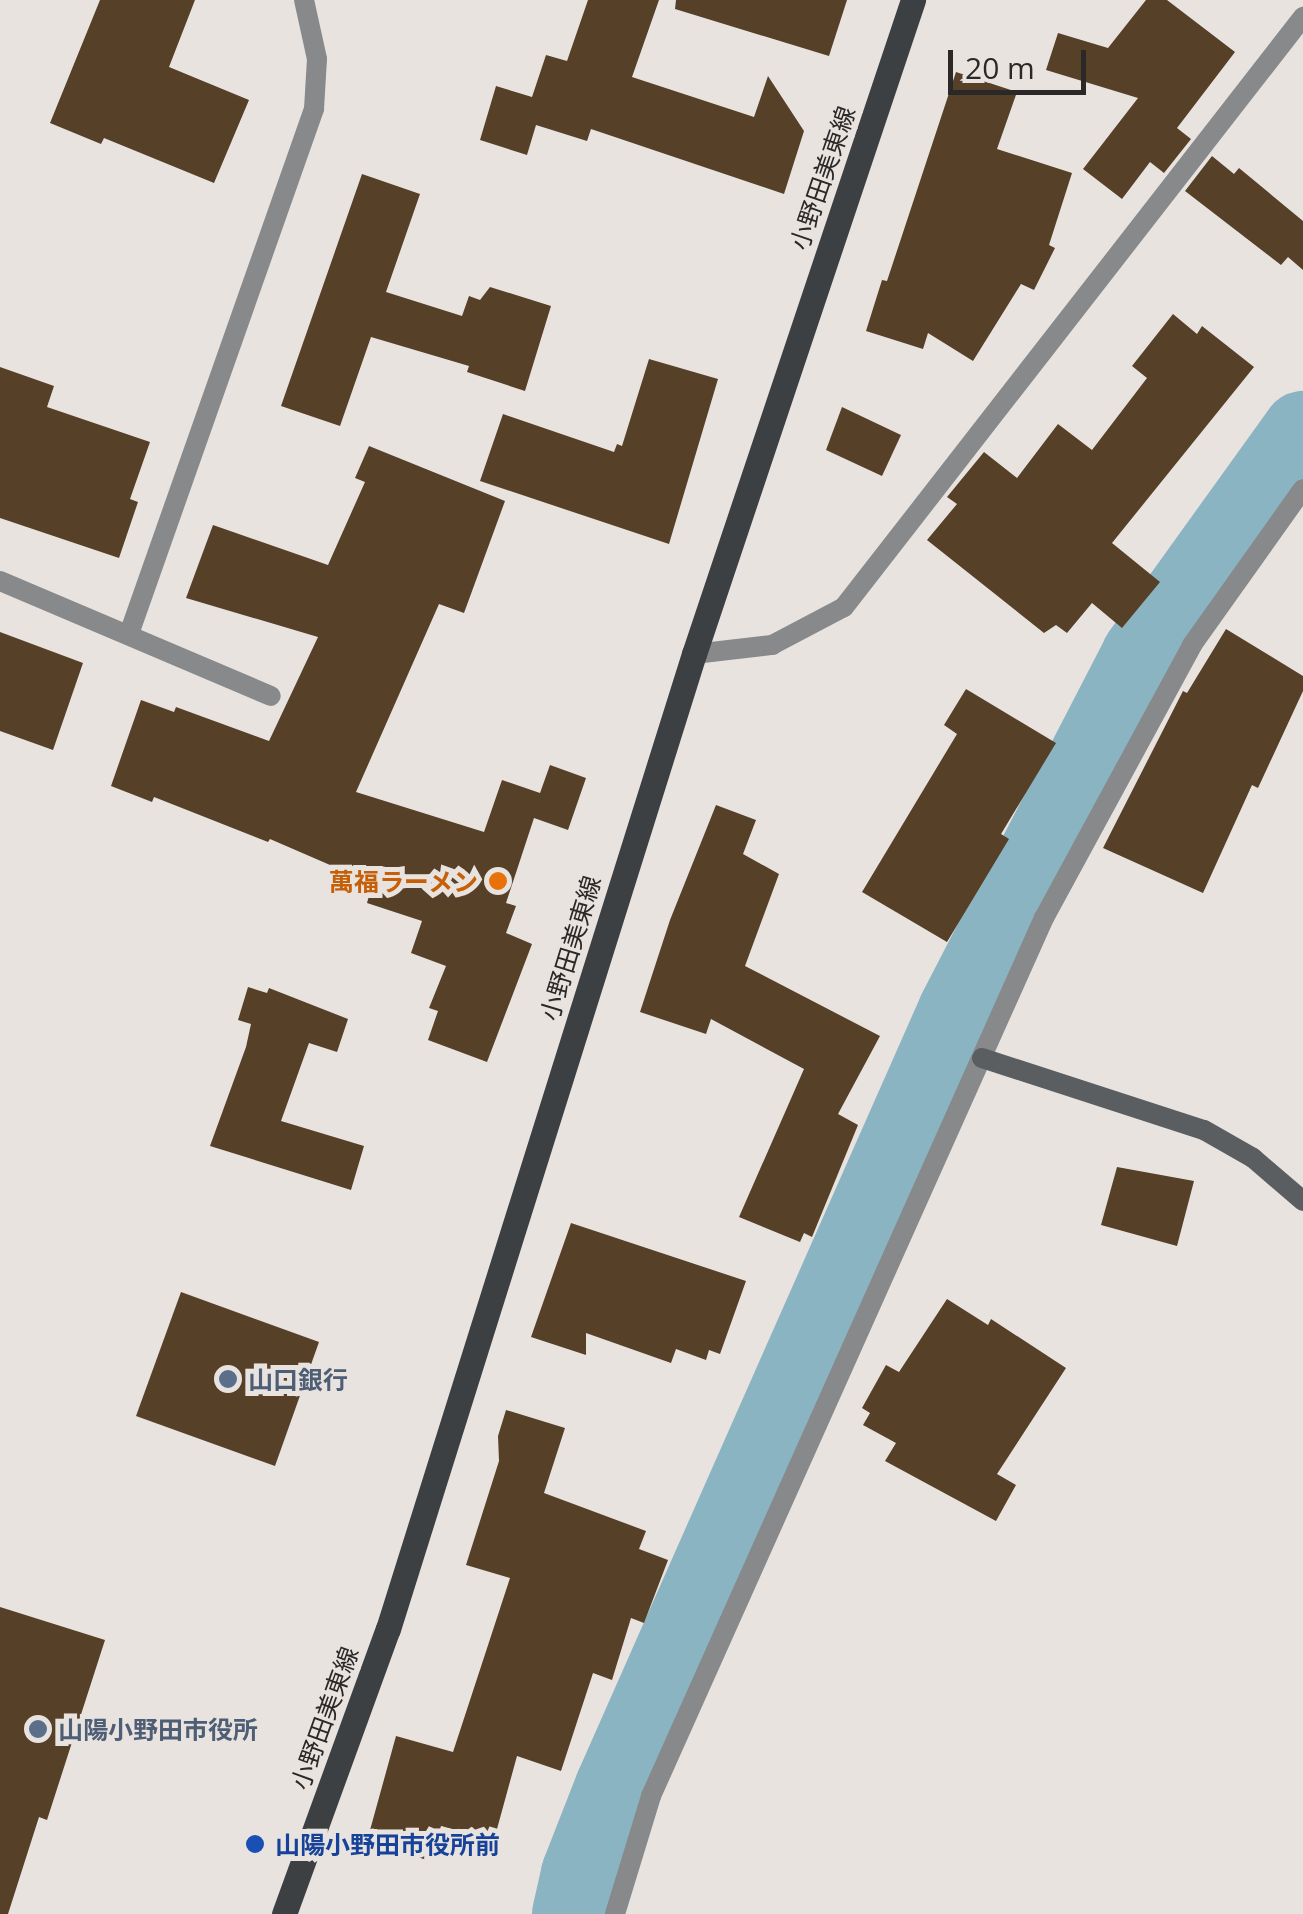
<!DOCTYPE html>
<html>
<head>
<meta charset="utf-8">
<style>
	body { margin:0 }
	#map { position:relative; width:1303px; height:1914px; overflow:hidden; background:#e9e3e0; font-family:"Open Sans","Noto Sans JP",sans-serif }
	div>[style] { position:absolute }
	.river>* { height:82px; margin:-41px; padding:0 41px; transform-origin:41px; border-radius:41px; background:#8bb4c3 }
	.building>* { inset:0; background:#564028 }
	.street>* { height:20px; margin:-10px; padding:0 10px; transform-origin:10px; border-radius:10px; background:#87898b }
	.secondary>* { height:20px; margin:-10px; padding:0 10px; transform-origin:10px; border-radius:10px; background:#5b5e61 }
	.primary>* { height:25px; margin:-12.5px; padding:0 12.5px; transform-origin:12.5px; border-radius:12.5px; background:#3d4043 }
	.dots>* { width:28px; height:28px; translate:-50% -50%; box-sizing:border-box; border:5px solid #e9e3e0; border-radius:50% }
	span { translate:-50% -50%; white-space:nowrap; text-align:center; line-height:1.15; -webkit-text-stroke:10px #e9e3e0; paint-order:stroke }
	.street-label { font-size:25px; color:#2b2928 }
	.food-label { font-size:25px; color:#c56008; font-weight:700 }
	.right { translate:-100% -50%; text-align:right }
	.service-label { font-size:25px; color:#4e5e75; font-weight:700 }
	.left { translate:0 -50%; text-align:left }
	.transit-label { font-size:25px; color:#164399; font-weight:700 }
	.scale { position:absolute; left:948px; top:50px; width:138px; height:45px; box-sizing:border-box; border:5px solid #2b2928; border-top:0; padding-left:12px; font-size:30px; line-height:35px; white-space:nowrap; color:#2b2928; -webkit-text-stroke:8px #e9e3e0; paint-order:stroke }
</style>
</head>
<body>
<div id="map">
	<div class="river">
		<i style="left:573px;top:1914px;width:41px;rotate:-77.3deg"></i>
		<i style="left:582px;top:1874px;width:93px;rotate:-68.7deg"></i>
		<i style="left:616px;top:1787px;width:848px;rotate:-66.15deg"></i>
		<i style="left:959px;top:1011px;width:399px;rotate:-62.7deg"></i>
		<i style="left:1142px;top:656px;width:276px;rotate:-54.3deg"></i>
	</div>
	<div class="building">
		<i style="clip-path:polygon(100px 0,195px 0,169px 67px,249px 100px,214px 183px,104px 138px,101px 144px,50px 123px)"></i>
		<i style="clip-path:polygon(588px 0,659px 0,632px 77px,754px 117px,768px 76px,804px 131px,784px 194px,591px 129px,587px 141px,536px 125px,527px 155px,480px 140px,496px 86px,532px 97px,546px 55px,567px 61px)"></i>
		<i style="clip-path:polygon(676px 0,847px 0,829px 56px,675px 9px)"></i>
		<i style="clip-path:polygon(1146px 0,1167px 0,1235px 52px,1177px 128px,1191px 139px,1164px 173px,1150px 162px,1122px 199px,1083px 169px,1138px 98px,1046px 70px,1058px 33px,1108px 48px)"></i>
		<i style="clip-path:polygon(956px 72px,1017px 92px,997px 149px,1072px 173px,1049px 245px,1055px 248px,1034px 290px,1021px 284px,973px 361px,928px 333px,923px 349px,866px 331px,882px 280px,887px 281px)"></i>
		<i style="clip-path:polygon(1212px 156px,1234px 174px,1239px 168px,1303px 221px,1303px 270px,1288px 257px,1281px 265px,1185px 191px)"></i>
		<i style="clip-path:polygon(362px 174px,420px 194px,386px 292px,462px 316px,469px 296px,480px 300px,490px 287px,551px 306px,525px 391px,467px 372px,469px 366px,371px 337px,340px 426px,281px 406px)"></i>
		<i style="clip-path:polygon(1173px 314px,1197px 334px,1202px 326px,1254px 367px,1112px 543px,1160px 582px,1122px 628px,1092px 603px,1067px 633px,1056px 625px,1044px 633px,927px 540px,957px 504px,947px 497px,984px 452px,1017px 478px,1058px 424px,1092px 450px,1147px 378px,1132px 366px)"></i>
		<i style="clip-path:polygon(649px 359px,718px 379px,669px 544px,480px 481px,503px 414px,614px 452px,617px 444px,622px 446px)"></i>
		<i style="clip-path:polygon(0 367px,54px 386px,47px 407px,150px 442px,130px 499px,138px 502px,119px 558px,0 518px)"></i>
		<i style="clip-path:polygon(842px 407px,901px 435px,882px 476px,826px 450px)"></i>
		<i style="clip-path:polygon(369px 446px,505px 501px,464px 613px,439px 604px,356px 792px,484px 832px,502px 780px,540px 793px,550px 765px,586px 778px,568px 830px,534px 818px,506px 903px,516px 906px,506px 933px,532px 944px,487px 1062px,428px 1040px,438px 1011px,429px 1008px,446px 966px,411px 953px,422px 921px,367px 903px,370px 892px,333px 880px,337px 868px,270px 839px,268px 842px,154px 797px,152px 802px,111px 786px,141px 700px,174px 712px,176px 707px,269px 741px,318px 637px,186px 598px,213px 525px,328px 565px,365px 482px,355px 478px)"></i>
		<i style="clip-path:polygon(1226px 629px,1303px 676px,1303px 691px,1258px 788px,1252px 785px,1203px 893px,1103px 848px,1183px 691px,1187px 693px)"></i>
		<i style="clip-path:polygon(0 632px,83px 663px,53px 750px,0 731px)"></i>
		<i style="clip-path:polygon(966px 689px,1056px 743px,1001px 834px,1009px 839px,947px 942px,862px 892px,957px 734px,944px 725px)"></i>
		<i style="clip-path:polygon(716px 805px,756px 820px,743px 854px,779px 874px,745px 966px,880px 1036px,838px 1114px,858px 1125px,812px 1237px,804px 1233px,800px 1242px,739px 1217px,804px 1069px,711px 1019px,706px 1034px,640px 1012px,670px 920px)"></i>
		<i style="clip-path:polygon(248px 987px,267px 993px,269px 988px,348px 1019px,337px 1052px,309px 1043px,281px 1121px,364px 1146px,351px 1190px,210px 1146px,246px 1047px,251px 1024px,238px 1020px)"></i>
		<i style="clip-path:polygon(1117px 1167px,1194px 1181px,1177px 1246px,1101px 1225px)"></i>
		<i style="clip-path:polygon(571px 1223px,746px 1281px,720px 1354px,709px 1350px,706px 1360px,676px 1349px,671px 1363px,586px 1333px,586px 1355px,531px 1337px)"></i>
		<i style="clip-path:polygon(181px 1292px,319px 1342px,275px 1466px,136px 1416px)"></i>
		<i style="clip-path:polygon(947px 1299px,988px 1325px,991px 1319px,1066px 1368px,997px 1474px,1016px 1485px,996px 1521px,885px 1461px,896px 1443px,863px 1425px,870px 1413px,862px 1408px,886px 1365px,899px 1372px)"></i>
		<i style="clip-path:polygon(506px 1410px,565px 1428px,544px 1493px,646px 1531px,639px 1549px,668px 1560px,644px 1623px,631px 1618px,612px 1680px,593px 1673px,561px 1771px,517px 1756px,494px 1840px,441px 1826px,430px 1861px,367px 1841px,396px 1736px,453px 1752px,510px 1578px,466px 1565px,499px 1461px,498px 1436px)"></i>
		<i style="clip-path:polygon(0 1607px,105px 1640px,47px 1820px,39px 1817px,8px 1914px,0 1914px)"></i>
	</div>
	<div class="street">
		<i style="left:0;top:581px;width:294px;rotate:23deg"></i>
		<i style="left:129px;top:634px;width:557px;rotate:-70.59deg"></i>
		<i style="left:314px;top:109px;width:50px;rotate:-86.6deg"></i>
		<i style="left:317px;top:59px;width:60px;rotate:-102.4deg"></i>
		<i style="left:694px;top:654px;width:79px;rotate:-6.6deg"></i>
		<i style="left:772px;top:645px;width:81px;rotate:-27.8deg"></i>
		<i style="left:844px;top:607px;width:748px;rotate:-52.12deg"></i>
		<i style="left:615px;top:1914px;width:123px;rotate:-73deg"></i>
		<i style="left:651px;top:1796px;width:962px;rotate:-65.89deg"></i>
		<i style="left:1044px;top:918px;width:311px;rotate:-61.5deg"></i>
		<i style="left:1192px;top:645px;width:191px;rotate:-54.6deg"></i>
	</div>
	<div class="secondary">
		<i style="left:982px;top:1058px;width:233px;rotate:18deg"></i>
		<i style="left:1204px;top:1130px;width:56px;rotate:29.7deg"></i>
		<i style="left:1253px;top:1158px;width:66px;rotate:40.7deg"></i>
	</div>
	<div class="primary">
		<i style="left:284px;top:1914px;width:303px;rotate:-70deg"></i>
		<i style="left:388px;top:1629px;width:1022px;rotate:-72.58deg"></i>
		<i style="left:694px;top:654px;width:690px;rotate:-71.49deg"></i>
	</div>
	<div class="dots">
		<i style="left:498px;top:881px;background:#e8710a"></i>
		<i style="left:228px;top:1379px;background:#5c6f8a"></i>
		<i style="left:38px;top:1729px;background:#5c6f8a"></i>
		<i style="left:255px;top:1844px;background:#1a4fb4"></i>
	</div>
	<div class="street-label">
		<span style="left:822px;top:178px;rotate:-71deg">小野田美東線</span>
		<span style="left:570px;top:948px;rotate:-73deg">小野田美東線</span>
		<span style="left:324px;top:1718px;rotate:-70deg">小野田美東線</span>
	</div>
	<div class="food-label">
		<span class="right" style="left:478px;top:881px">萬福ラーメン</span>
	</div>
	<div class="service-label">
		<span class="left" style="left:248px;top:1379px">山口銀行</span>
		<span class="left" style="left:58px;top:1729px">山陽小野田市役所</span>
	</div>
	<div class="transit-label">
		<span class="left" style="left:275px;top:1844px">山陽小野田市役所前</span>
	</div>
	<div class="scale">20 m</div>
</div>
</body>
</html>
